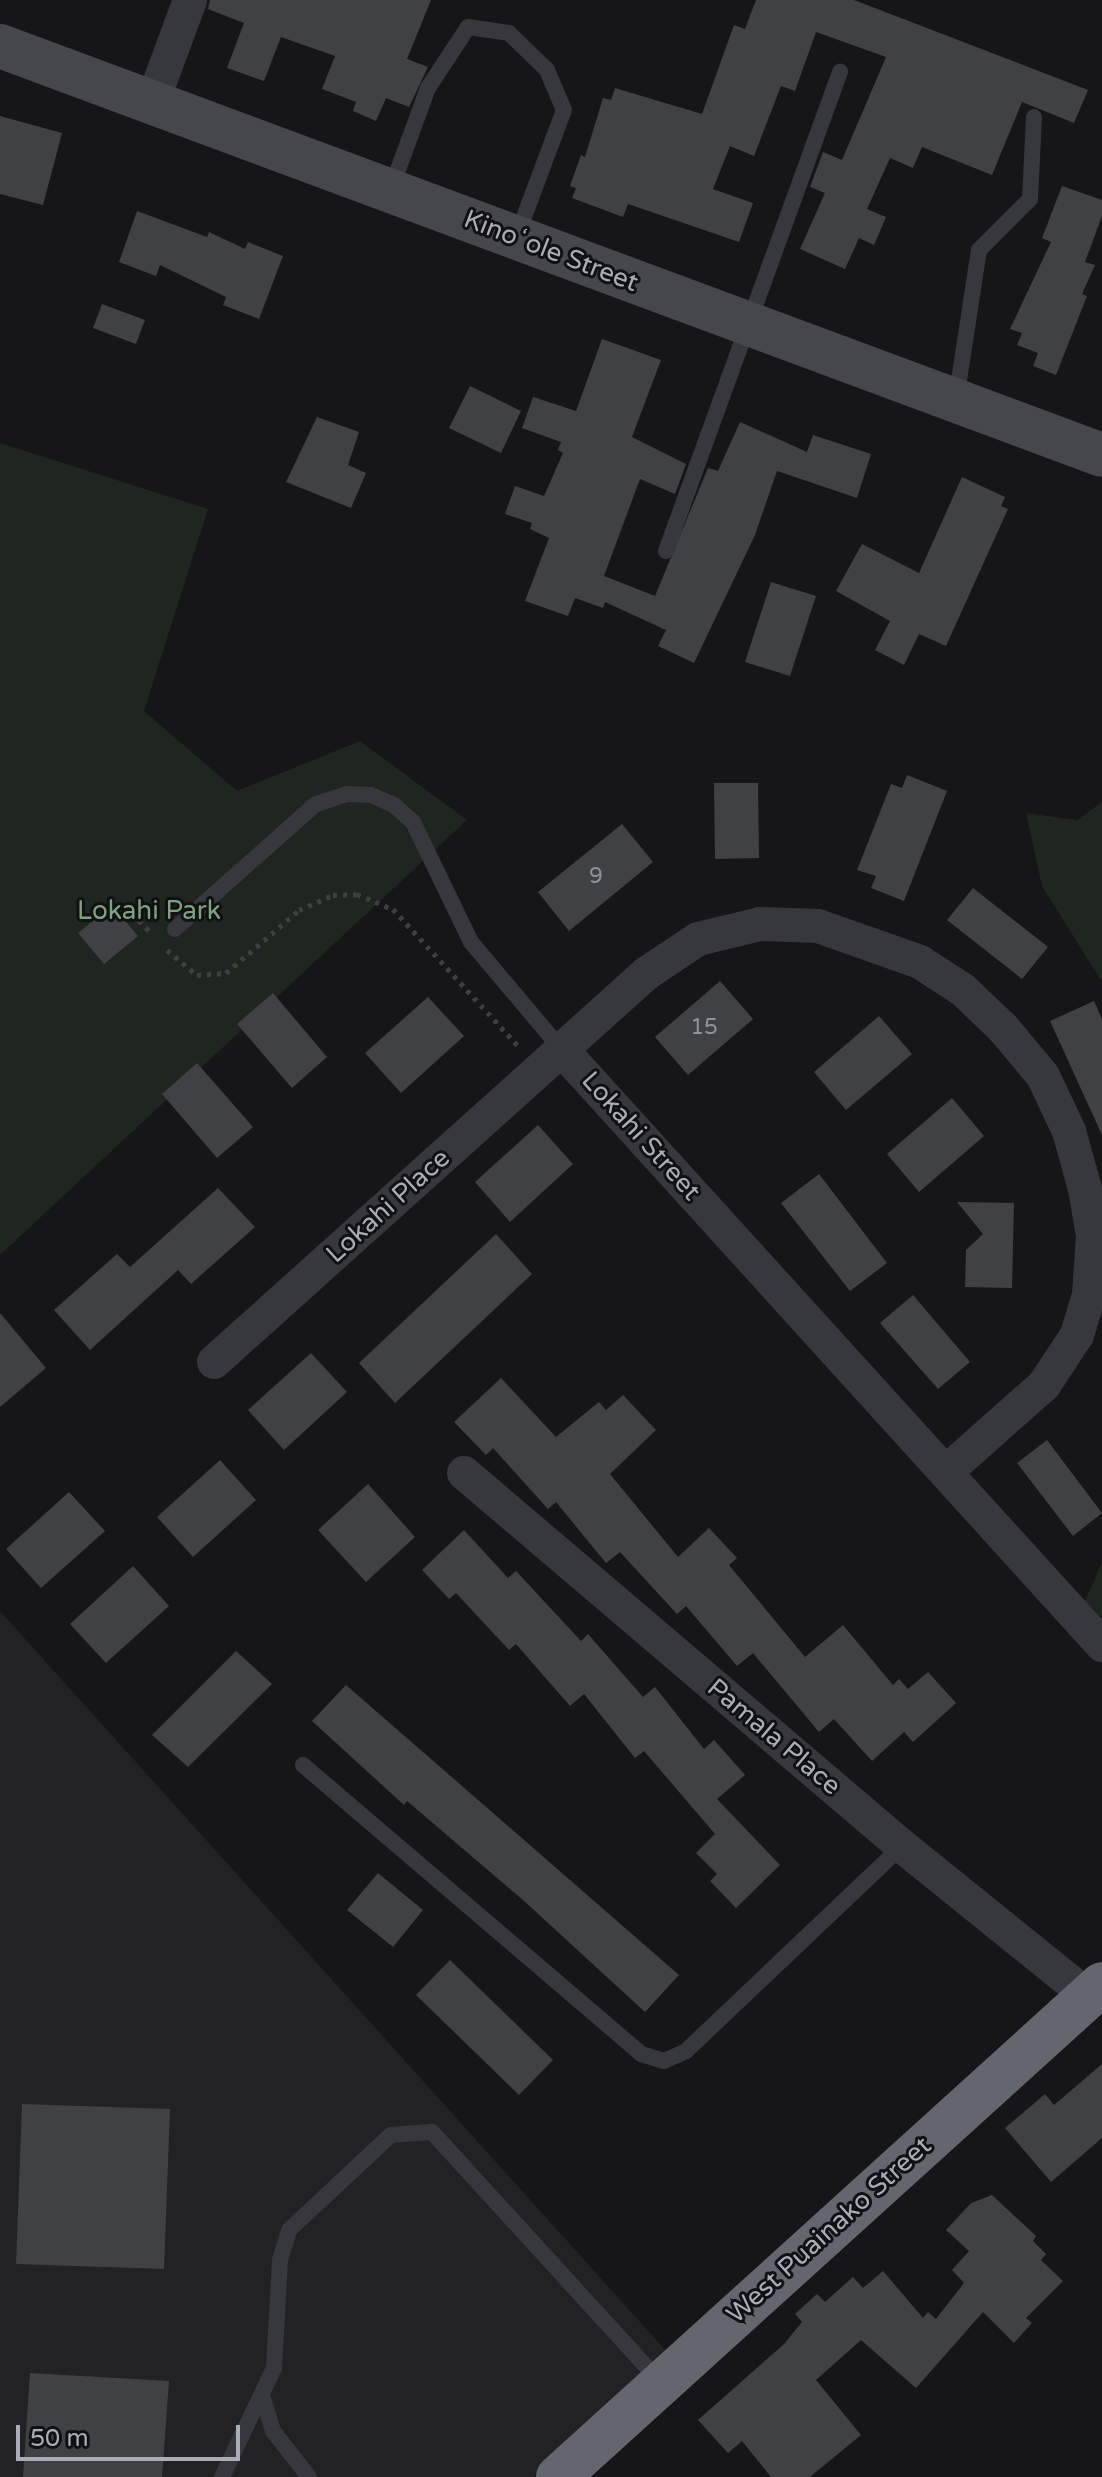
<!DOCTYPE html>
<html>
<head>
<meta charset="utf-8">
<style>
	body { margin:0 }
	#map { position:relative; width:1102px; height:2477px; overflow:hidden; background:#161618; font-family:"Varela Round",sans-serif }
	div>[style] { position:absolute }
	.built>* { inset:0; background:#222225 }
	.green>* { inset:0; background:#1e261f }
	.building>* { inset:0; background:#404145 }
	.path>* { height:5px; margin-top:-2.5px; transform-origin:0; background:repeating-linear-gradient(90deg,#3d3f44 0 4px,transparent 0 10px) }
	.lane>* { height:16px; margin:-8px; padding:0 8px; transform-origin:8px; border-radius:8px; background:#37383d }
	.street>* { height:34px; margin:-17px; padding:0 17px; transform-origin:17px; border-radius:17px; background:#37383d }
	.secondary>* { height:44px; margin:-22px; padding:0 22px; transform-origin:22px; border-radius:22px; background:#45474d }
	.highway>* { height:44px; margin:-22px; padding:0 22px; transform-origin:22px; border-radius:22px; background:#63666e }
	span { translate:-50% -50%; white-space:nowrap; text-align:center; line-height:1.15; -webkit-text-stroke:6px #111113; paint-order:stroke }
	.number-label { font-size:22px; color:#8e929b }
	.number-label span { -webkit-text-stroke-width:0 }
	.street-label { font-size:26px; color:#a8adb8 }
	.park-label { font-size:26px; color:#7fa381 }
	.scale { position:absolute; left:16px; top:2425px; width:224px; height:36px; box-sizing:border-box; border:4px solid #a8adb8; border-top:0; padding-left:10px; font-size:24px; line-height:28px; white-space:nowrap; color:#a8adb8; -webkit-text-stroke:6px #111113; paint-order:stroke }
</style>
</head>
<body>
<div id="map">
	<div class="built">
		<i style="clip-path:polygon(0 1611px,669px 2354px,534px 2477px,0 2477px)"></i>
	</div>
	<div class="green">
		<i style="clip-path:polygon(0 443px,208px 509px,144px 711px,237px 791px,360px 741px,467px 820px,0 1255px)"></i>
		<i style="clip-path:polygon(1102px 802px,1102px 982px,1042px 886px,1026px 813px,1077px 820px)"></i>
		<i style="clip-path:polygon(1102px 1562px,1102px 1628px,1082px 1608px)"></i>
	</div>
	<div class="building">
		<i style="clip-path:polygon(210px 0,431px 0,407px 59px,428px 67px,409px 107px,386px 98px,376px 121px,353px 111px,356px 102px,322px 89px,335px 56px,281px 37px,264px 81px,227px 68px,244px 23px,208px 9px)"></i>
		<i style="clip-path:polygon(756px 0,854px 0,1088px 90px,1074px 123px,1022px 102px,992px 175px,922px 147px,913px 168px,890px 158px,867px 209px,886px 217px,874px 245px,859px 238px,845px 269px,800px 249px,825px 193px,810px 187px,823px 152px,842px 160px,886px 57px,816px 32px,795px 91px,781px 86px,754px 156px,730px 146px,713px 189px,753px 203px,739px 242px,628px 204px,623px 217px,572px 198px,576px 188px,570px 186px,581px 155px,585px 157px,603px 98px,611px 100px,615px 88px,702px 114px,734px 25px,745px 29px)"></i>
		<i style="clip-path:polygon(0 116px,62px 133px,43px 205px,0 194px)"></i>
		<i style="clip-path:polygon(1062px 186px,1102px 200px,1102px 216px,1085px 262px,1095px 265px,1082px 294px,1087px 296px,1056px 375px,1033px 366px,1038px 353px,1017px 345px,1022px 333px,1010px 329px,1051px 242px,1042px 238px)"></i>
		<i style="clip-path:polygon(137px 211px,207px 237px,209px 232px,245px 249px,248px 242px,283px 256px,259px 319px,223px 305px,226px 297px,160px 265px,156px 276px,119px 262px)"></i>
		<i style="clip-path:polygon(102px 304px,145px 320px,136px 344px,93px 328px)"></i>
		<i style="clip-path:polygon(602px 339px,661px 360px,632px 437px,686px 464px,675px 494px,640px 479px,604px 576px,655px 596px,708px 468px,718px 471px,740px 422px,807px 452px,813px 435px,871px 454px,857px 498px,777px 471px,755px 535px,694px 663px,658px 646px,666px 630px,605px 602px,603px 608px,575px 598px,568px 616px,525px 601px,549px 538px,530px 529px,532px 523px,505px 514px,515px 486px,544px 496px,563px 453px,558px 450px,561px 442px,522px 428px,533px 397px,576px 411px)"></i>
		<i style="clip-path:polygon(470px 386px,521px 411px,501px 453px,449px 428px)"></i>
		<i style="clip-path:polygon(317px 417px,359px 432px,348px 465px,366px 473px,351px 508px,286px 482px)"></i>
		<i style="clip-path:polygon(962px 477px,1005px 497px,1001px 506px,1008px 509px,946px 646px,919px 634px,904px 665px,875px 650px,890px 621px,836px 591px,862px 544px,919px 573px)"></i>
		<i style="clip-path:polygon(771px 582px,816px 596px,790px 676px,745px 662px)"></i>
		<i style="clip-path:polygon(907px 775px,947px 791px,904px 901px,871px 888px,876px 876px,857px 870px,891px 784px,902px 788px)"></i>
		<i style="clip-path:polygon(714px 783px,758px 783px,759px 858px,715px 859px)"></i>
		<i style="clip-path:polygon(622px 824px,653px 862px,569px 931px,538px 892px)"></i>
		<i style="clip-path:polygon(973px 888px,1048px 947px,1022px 979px,947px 920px)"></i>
		<i style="clip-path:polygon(112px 905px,138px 936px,104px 964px,78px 933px)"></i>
		<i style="clip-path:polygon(720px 981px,753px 1019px,688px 1075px,655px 1037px)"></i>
		<i style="clip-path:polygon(273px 993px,327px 1057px,292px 1088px,237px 1024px)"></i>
		<i style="clip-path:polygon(428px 997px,464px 1036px,401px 1093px,365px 1053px)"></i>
		<i style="clip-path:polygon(1094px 1001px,1102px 1019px,1102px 1135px,1050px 1021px)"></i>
		<i style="clip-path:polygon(879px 1016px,912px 1054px,846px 1110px,814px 1072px)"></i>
		<i style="clip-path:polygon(197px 1063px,253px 1127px,217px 1158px,162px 1094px)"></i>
		<i style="clip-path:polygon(952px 1098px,984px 1136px,919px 1192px,887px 1154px)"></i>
		<i style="clip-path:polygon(538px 1125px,573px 1164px,510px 1222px,475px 1182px)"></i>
		<i style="clip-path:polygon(819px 1174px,887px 1263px,850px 1291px,781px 1203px)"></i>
		<i style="clip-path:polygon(218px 1188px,255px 1227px,191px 1284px,178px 1270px,90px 1350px,54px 1310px,117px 1254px,130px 1267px)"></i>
		<i style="clip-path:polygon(957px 1202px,1014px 1203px,1012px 1288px,965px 1287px,966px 1250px,983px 1234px)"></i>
		<i style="clip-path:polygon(496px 1234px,532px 1274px,395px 1403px,359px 1363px)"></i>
		<i style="clip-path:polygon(913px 1295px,970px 1362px,938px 1389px,880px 1323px)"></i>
		<i style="clip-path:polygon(0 1313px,46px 1368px,0 1407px)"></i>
		<i style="clip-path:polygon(311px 1353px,347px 1392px,284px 1450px,248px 1410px)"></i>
		<i style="clip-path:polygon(501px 1378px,556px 1437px,599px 1402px,606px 1410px,623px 1395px,656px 1430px,610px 1474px,678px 1557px,709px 1528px,737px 1558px,729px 1565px,805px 1657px,843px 1625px,893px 1685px,899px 1679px,908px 1689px,928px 1672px,956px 1703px,913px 1742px,904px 1732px,872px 1761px,834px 1719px,819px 1732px,753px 1653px,737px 1666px,686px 1606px,677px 1614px,620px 1552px,606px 1563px,556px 1502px,548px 1509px,493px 1448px,486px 1455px,454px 1422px)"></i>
		<i style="clip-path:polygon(1047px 1440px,1102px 1513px,1073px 1536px,1017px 1463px)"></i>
		<i style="clip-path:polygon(220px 1460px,256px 1500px,193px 1557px,157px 1517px)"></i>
		<i style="clip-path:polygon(368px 1484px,415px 1537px,366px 1582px,318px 1530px)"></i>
		<i style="clip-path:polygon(69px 1492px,105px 1531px,41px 1588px,6px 1549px)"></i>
		<i style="clip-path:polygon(464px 1530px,508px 1578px,516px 1571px,581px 1641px,588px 1634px,643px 1697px,655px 1687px,704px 1749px,714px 1740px,745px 1775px,717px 1799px,780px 1865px,736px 1908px,710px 1881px,717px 1874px,696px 1853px,715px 1834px,644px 1751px,635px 1758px,584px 1694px,570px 1706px,516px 1644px,509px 1650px,456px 1593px,449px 1599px,422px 1570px)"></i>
		<i style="clip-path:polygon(133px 1566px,169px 1606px,106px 1663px,70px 1624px)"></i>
		<i style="clip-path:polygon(236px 1651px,272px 1684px,188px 1767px,152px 1735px)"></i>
		<i style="clip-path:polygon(346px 1685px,679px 1975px,645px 2012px,523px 1900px,407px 1801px,404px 1805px,312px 1721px)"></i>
		<i style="clip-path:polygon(378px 1873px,423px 1910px,393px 1947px,347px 1910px)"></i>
		<i style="clip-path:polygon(450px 1960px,553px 2060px,519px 2095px,416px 1995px)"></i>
		<i style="clip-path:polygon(1102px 2064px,1102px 2138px,1051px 2182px,1005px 2128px,1045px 2094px,1054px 2105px)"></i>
		<i style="clip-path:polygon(22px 2104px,170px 2109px,164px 2269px,16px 2264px)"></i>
		<i style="clip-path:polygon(992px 2195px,1036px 2236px,1033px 2241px,1046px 2254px,1041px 2260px,1063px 2281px,1026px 2318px,1032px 2323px,1014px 2343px,983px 2312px,916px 2388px,861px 2340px,816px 2380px,861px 2435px,810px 2477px,771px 2477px,742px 2441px,728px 2453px,698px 2420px,784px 2344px,802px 2322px,795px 2314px,817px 2294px,825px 2302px,853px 2277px,863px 2288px,883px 2271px,923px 2318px,928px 2312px,936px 2319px,964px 2283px,952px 2270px,969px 2251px,946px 2230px,971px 2203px)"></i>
		<i style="clip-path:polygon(30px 2373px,169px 2381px,162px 2477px,23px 2477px)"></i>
	</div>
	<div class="path">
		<i style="left:125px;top:906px;width:39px;rotate:46deg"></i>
		<i style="left:167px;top:950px;width:39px;rotate:40deg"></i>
		<i style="left:197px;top:975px;width:29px;rotate:-4deg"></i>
		<i style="left:226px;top:973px;width:96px;rotate:-40.8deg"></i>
		<i style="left:299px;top:910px;width:37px;rotate:-24deg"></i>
		<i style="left:333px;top:895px;width:24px;rotate:-2deg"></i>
		<i style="left:357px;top:894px;width:39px;rotate:23deg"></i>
		<i style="left:393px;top:909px;width:188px;rotate:47.6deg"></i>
	</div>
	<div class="lane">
		<i style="left:391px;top:189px;width:108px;rotate:-69.9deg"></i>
		<i style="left:428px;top:88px;width:73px;rotate:-56.7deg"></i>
		<i style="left:468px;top:27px;width:41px;rotate:8.3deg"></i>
		<i style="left:509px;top:33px;width:53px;rotate:44.2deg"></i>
		<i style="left:547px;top:70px;width:43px;rotate:67deg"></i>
		<i style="left:564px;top:110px;width:134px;rotate:110.5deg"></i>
		<i style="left:956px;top:400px;width:152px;rotate:-81.3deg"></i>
		<i style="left:979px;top:250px;width:72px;rotate:-45deg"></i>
		<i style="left:1030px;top:199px;width:82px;rotate:-87.2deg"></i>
		<i style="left:666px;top:551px;width:510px;rotate:-70.04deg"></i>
		<i style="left:175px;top:929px;width:188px;rotate:-41.6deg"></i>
		<i style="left:316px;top:804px;width:32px;rotate:-18deg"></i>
		<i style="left:346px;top:794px;width:25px;rotate:2deg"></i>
		<i style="left:371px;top:795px;width:25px;rotate:23deg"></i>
		<i style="left:394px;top:805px;width:25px;rotate:42deg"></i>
		<i style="left:413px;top:822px;width:133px;rotate:64.2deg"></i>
		<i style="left:471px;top:942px;width:141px;rotate:49.9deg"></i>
		<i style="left:303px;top:1765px;width:445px;rotate:40.5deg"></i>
		<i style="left:641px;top:2054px;width:24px;rotate:17deg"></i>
		<i style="left:664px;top:2061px;width:24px;rotate:-24deg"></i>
		<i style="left:686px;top:2051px;width:298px;rotate:-43.5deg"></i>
		<i style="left:262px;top:2395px;width:38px;rotate:73deg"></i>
		<i style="left:273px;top:2431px;width:58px;rotate:52deg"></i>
		<i style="left:222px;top:2477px;width:121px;rotate:-64.5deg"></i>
		<i style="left:274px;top:2368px;width:108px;rotate:-86.8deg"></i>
		<i style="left:280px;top:2260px;width:31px;rotate:-73deg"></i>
		<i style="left:289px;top:2230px;width:139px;rotate:-43deg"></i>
		<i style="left:391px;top:2135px;width:41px;rotate:-4.2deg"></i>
		<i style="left:432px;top:2132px;width:337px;rotate:47.6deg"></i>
	</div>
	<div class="street">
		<i style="left:152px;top:103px;width:110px;rotate:-69.7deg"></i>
		<i style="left:562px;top:1050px;width:804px;rotate:47.77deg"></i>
		<i style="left:214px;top:1362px;width:582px;rotate:-41.94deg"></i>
		<i style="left:647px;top:973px;width:61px;rotate:-33.7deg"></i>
		<i style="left:698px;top:939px;width:64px;rotate:-13.6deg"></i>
		<i style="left:760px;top:924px;width:58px;rotate:2deg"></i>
		<i style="left:818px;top:926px;width:108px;rotate:19.4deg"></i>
		<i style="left:920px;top:962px;width:51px;rotate:33.1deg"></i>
		<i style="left:963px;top:990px;width:55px;rotate:43.5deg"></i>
		<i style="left:1003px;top:1028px;width:62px;rotate:50.2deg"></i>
		<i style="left:1043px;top:1076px;width:61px;rotate:64.7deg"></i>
		<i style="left:1069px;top:1131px;width:60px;rotate:74.6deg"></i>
		<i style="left:1085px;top:1189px;width:48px;rotate:80.3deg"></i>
		<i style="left:1093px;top:1236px;width:59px;rotate:93.9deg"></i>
		<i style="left:1089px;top:1295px;width:42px;rotate:106.7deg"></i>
		<i style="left:1077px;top:1335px;width:60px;rotate:123.4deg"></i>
		<i style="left:1044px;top:1385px;width:130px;rotate:138.4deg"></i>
		<i style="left:464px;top:1473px;width:575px;rotate:40.42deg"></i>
		<i style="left:902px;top:1846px;width:240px;rotate:38.9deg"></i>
	</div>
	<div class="secondary">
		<i style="left:0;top:46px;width:1175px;rotate:20.36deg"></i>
	</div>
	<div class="highway">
		<i style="left:558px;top:2477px;width:734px;rotate:-42.18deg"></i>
	</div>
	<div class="number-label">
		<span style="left:596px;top:877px">9</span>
		<span style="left:704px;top:1028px">15</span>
	</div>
	<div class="street-label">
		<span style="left:551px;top:251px;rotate:21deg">Kinoʻole Street</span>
		<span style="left:641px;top:1136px;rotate:48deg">Lokahi Street</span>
		<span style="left:388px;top:1206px;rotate:-42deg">Lokahi Place</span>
		<span style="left:774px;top:1737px;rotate:40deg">Pamala Place</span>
		<span style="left:829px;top:2230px;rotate:-42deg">West Puainako Street</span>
	</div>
	<div class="park-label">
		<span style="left:149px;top:911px">Lokahi Park</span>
	</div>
	<div class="scale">50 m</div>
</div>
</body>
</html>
